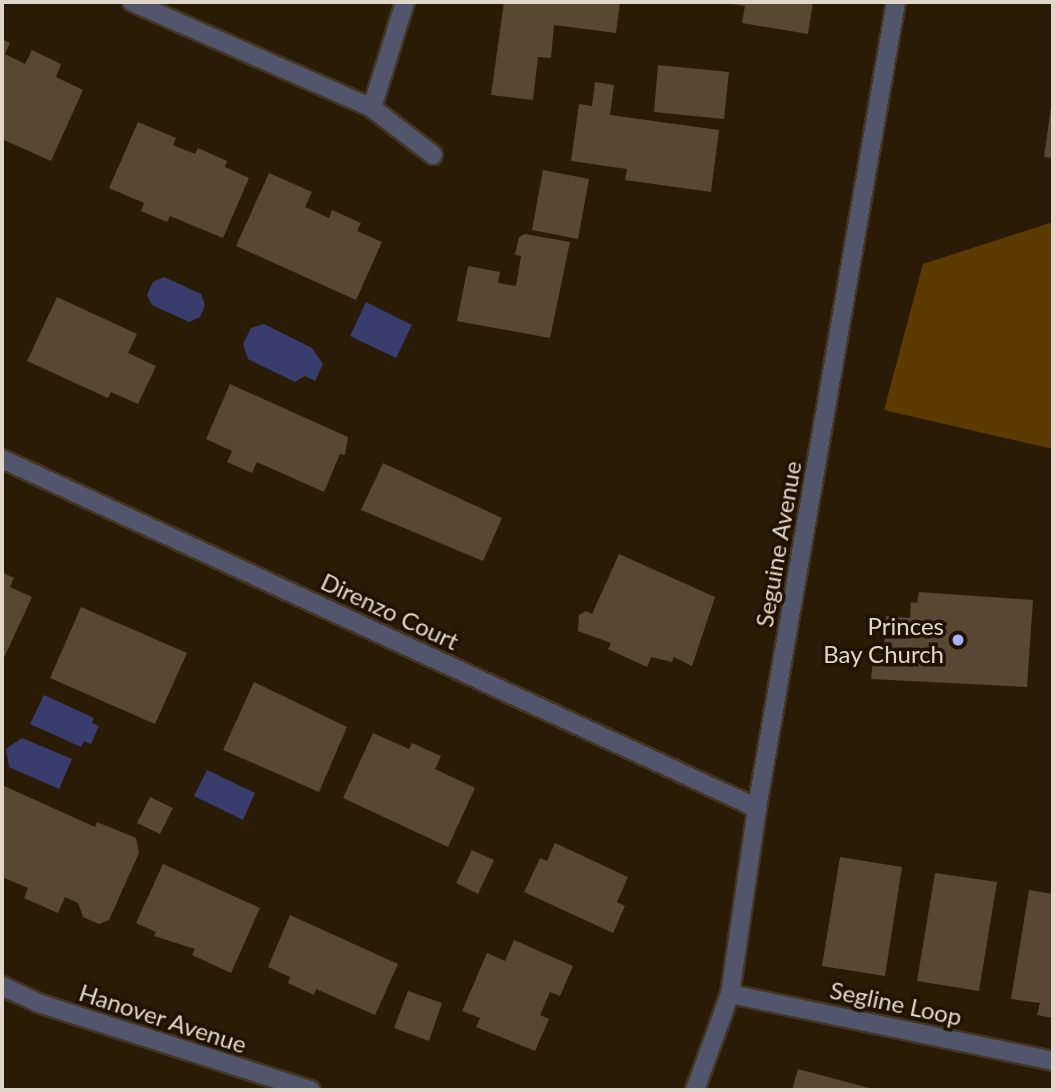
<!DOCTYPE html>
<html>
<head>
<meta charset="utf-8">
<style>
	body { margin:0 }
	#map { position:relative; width:1055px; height:1092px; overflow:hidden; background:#2a1b07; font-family:Lato,sans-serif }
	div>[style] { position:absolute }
	.forest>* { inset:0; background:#5d3a00 }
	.water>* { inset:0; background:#393d6d }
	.building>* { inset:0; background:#584732 }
	.roads { filter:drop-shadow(2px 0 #433522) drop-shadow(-2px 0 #433522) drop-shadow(0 2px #433522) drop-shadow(0 -2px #433522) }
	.minor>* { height:18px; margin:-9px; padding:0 9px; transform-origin:9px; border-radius:9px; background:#52566d }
	.tertiary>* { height:18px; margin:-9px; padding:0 9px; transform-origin:9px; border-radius:9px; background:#52566d }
	.dots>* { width:19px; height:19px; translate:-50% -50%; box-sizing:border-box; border:4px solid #201101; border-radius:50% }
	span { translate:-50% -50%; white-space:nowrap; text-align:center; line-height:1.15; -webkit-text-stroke:7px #201101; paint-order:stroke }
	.street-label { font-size:24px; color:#e0d6ca }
	.poi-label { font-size:24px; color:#e0d6ca }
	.right { translate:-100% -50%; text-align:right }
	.frame { position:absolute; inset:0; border:4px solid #e0d6ca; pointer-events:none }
</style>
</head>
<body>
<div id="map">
	<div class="forest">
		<i style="clip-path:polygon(1053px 222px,1053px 449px,884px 410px,923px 264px)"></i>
	</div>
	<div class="water">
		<i style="clip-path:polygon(164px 277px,201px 294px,205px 305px,200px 317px,189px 322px,152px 305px,147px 295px,153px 282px)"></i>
		<i style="clip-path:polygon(366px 302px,412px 325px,396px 358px,350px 336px)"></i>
		<i style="clip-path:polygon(264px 324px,312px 348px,323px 364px,315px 381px,305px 376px,295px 382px,248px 359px,243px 344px,251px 328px)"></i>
		<i style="clip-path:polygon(44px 695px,94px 718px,92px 723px,99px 726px,91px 744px,84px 741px,81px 747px,30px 724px)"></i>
		<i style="clip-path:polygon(22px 738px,72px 759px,59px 789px,9px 767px,6px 749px)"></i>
		<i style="clip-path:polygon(207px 770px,255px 793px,243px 820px,194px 796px)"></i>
	</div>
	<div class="building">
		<i style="clip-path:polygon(504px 2px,620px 2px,616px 33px,554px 25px,551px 58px,538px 57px,533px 100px,491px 95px)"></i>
		<i style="clip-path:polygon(813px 2px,808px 34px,742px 23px,745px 6px,725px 3px)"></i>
		<i style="clip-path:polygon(2px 39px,10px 43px,5px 54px,25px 64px,32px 50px,61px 64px,56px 77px,83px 90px,51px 161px,2px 139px)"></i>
		<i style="clip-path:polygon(658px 65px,729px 72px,724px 119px,654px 112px)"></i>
		<i style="clip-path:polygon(595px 82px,614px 85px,610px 115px,719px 130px,711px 192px,625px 180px,627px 169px,571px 161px,579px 104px,592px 106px)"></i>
		<i style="clip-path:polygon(1051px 107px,1053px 108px,1053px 158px,1044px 157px)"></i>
		<i style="clip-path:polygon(138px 122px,176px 138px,173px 145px,195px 154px,198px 148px,227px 161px,225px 167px,249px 178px,223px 238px,170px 216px,167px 222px,141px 211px,144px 203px,109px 188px)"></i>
		<i style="clip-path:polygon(543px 170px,589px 179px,578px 239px,532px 230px)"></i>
		<i style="clip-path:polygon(269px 173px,312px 192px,305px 207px,329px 218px,332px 210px,361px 223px,357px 231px,382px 242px,356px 300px,236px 246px)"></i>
		<i style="clip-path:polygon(525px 234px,570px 242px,550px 338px,457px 321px,468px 266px,500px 272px,498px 283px,516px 286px,521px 256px,515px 255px,519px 237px)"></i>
		<i style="clip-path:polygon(57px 297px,137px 334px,128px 353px,156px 366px,138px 404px,111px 392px,108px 398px,27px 361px)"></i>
		<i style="clip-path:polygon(230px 384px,348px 437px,345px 455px,340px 454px,324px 492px,257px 462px,252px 473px,227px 462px,232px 451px,206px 439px)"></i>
		<i style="clip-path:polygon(383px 463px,502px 518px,483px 561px,361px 510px)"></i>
		<i style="clip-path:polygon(619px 554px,715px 597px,692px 666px,674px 657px,672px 662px,651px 657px,647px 667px,608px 649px,611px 643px,578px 631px,579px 615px,586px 611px,592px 614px)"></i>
		<i style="clip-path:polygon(2px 572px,14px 578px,10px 587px,32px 597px,2px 662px)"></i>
		<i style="clip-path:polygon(919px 592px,1033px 600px,1027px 687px,871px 679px,873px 661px,883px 662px,886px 616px,910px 618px,911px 602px,917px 603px)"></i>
		<i style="clip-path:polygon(81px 607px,187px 653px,155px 724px,50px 678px)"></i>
		<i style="clip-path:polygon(254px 682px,347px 727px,319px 792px,223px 750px)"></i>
		<i style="clip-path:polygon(373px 733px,409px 749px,412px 743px,441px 756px,435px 769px,475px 788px,448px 847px,343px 798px)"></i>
		<i style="clip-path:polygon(2px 785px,95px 827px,97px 822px,136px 838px,139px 853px,109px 920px,99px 924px,83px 917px,78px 903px,65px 897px,58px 913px,24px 898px,28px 888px,2px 877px)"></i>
		<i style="clip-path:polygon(150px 797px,173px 808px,160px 834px,137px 823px)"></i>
		<i style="clip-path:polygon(555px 843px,628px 877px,617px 902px,625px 906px,613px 933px,524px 892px,540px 858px,547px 861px)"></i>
		<i style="clip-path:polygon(472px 850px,494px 860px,478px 894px,456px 883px)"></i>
		<i style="clip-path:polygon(840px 857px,902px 867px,885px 976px,822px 966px)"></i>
		<i style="clip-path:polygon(163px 864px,260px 908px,231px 973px,192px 955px,195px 949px,154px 936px,156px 932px,136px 923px)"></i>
		<i style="clip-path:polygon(935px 873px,997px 882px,979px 991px,917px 981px)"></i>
		<i style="clip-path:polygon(1029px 890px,1053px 894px,1053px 1018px,1037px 1015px,1040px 1003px,1011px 999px)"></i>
		<i style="clip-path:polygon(290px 915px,398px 964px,375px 1015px,316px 989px,314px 995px,288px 983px,290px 977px,268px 967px)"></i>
		<i style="clip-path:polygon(514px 940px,573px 966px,560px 996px,550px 992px,540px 1015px,549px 1019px,535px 1051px,476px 1027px,480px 1018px,462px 1011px,487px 953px,505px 961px)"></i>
		<i style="clip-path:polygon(408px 991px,442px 1003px,429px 1041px,394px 1028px)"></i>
		<i style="clip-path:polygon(798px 1069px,873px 1089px,873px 1090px,792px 1090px)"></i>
	</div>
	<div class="roads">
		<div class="minor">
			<i style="left:132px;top:2px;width:262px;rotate:23.8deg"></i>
			<i style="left:372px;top:108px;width:77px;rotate:37.6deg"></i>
			<i style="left:372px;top:108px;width:111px;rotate:-72.7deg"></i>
			<i style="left:2px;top:459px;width:832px;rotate:24.81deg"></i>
			<i style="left:2px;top:986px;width:40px;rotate:25deg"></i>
			<i style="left:38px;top:1003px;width:286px;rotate:17.7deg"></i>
			<i style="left:730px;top:994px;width:330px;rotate:11.7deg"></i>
		</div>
		<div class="tertiary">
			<i style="left:695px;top:1090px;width:102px;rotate:-70deg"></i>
			<i style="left:730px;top:994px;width:188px;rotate:-81.7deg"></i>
			<i style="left:757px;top:808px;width:818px;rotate:-80.22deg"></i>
		</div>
	</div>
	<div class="dots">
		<i style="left:958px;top:640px;background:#a7b1fc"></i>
	</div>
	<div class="street-label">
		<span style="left:778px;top:544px;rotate:-80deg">Seguine Avenue</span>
		<span style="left:390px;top:611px;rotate:25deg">Direnzo Court</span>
		<span style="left:896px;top:1003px;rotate:12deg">Segline Loop</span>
		<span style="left:163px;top:1018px;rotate:18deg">Hanover Avenue</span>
	</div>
	<div class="poi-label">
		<span class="right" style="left:944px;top:640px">Princes<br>Bay Church</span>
	</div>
	<div class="frame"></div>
</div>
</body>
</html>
